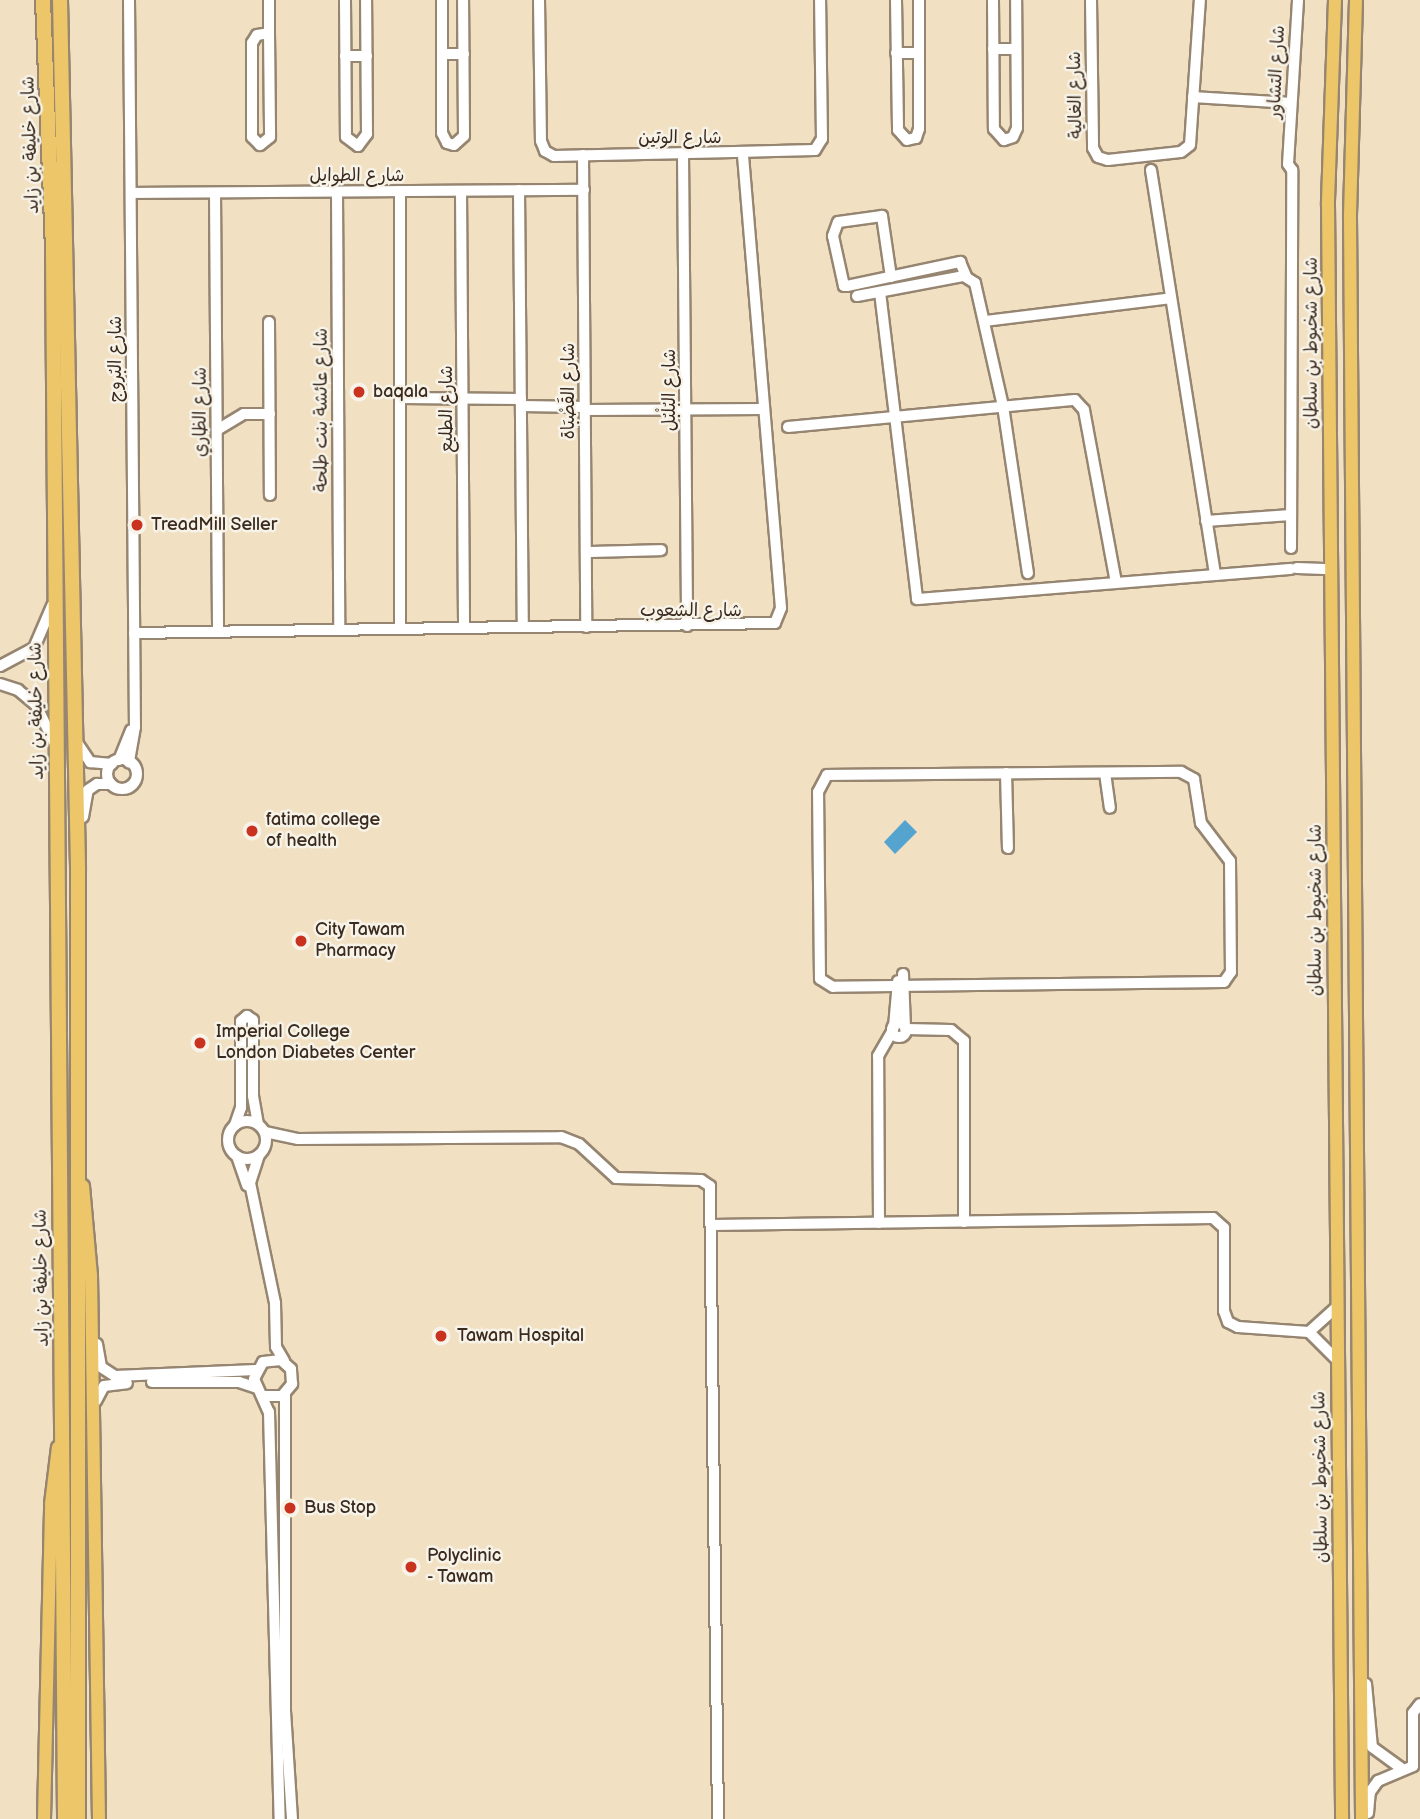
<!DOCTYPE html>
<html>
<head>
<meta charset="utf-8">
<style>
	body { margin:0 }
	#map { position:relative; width:1420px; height:1819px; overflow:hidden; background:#f1e0c2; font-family:"Balsamiq Sans","Playpen Sans Arabic",sans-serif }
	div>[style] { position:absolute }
	.water>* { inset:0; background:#55a4cf }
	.roads { filter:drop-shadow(2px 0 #968570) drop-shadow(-2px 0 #968570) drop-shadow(0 2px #968570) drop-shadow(0 -2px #968570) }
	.minor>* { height:10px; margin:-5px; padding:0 5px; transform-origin:5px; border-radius:5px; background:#fff }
	.minor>.ring { margin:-5px; padding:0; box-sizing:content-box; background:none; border:10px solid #fff; border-radius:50% }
	.major>* { height:12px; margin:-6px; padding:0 6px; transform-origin:6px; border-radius:6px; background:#ecc669 }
	.highway>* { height:14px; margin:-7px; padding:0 7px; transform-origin:7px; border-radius:7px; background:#ecc669 }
	.dots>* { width:19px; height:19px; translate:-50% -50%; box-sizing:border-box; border:4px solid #f7f3e8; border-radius:50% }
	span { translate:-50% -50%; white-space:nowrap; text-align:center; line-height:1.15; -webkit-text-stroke:5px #f7f3e8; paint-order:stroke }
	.street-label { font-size:18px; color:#3b2a1e }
	.poi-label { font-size:18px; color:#3b2a1e }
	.left { translate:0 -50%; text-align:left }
</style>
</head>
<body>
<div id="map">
	<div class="water">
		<i style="clip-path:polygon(905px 820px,917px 832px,895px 854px,884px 842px)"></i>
	</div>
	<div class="roads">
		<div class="minor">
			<i style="left:129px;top:0;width:727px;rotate:89.53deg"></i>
			<i style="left:135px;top:727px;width:36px;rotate:100deg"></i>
			<i style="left:269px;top:0;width:33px;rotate:90deg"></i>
			<i style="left:345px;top:0;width:137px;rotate:89.6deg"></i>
			<i style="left:346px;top:137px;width:15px;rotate:37deg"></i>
			<i style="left:358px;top:146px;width:15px;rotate:-53deg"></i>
			<i style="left:367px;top:134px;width:134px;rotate:-90.4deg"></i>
			<i style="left:442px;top:0;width:133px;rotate:90deg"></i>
			<i style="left:442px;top:133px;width:11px;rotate:63deg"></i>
			<i style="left:447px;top:143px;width:7px;rotate:16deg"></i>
			<i style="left:454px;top:145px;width:13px;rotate:-42deg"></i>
			<i style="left:464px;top:136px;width:136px;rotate:-90.4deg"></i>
			<i style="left:539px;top:0;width:141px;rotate:89.2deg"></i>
			<i style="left:541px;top:141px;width:11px;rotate:68deg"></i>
			<i style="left:545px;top:151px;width:10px;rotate:29deg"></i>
			<i style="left:554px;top:156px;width:261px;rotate:-1.3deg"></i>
			<i style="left:815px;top:150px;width:13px;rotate:-58deg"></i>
			<i style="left:822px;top:139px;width:139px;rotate:-90.8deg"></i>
			<i style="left:896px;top:0;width:130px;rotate:89.1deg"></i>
			<i style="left:898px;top:130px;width:13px;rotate:48deg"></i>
			<i style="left:907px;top:140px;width:9px;rotate:-13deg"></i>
			<i style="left:916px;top:138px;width:9px;rotate:-72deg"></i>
			<i style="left:919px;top:129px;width:129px;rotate:-90deg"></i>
			<i style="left:993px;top:0;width:129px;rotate:89.6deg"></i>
			<i style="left:994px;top:129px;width:15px;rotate:48deg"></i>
			<i style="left:1004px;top:140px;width:9px;rotate:-18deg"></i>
			<i style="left:1013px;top:137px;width:10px;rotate:-66deg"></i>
			<i style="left:1017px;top:128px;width:128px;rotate:-90.4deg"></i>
			<i style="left:1091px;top:0;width:148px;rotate:89.2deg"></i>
			<i style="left:1093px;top:148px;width:10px;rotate:61deg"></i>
			<i style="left:1098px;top:157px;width:10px;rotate:17deg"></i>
			<i style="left:1108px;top:160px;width:73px;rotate:-6.3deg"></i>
			<i style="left:1181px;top:152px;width:11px;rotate:-38deg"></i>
			<i style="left:1190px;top:145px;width:145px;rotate:-86.1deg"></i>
			<i style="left:269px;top:33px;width:104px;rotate:89.4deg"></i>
			<i style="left:270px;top:137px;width:13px;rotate:141deg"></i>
			<i style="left:260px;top:145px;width:11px;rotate:-135deg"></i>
			<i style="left:252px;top:137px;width:94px;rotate:-90deg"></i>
			<i style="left:252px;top:43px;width:9px;rotate:-58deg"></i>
			<i style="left:257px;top:35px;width:12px;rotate:-9deg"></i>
			<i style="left:993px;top:49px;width:23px"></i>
			<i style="left:896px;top:53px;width:23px"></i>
			<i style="left:442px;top:54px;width:22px"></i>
			<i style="left:345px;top:56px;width:22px"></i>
			<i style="left:1193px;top:97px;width:98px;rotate:3.5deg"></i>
			<i style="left:683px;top:154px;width:472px;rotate:89.5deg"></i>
			<i style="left:583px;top:155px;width:472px;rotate:89.6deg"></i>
			<i style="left:1151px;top:170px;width:410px;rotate:81deg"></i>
			<i style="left:519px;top:190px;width:437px;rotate:89.5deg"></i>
			<i style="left:400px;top:191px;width:436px;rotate:90deg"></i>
			<i style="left:461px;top:191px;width:436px;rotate:89.6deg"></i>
			<i style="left:337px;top:192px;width:436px;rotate:89.7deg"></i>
			<i style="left:131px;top:193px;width:453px;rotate:-0.4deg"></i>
			<i style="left:215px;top:193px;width:437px;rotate:89.6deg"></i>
			<i style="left:891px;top:277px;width:62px;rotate:-98.4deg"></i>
			<i style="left:882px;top:216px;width:44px;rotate:172.2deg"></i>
			<i style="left:838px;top:222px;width:15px;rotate:110deg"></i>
			<i style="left:833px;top:236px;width:51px;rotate:77.6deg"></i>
			<i style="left:844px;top:286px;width:3px"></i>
			<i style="left:847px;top:286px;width:116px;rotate:-12deg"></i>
			<i style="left:960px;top:262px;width:15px;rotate:67deg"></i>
			<i style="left:880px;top:292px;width:309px;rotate:83.1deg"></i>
			<i style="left:917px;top:599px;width:375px;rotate:-4.6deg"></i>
			<i style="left:857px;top:296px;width:109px;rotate:-10.6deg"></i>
			<i style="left:964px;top:276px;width:13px;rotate:32deg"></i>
			<i style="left:975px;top:283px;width:126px;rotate:77.2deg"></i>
			<i style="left:1003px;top:406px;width:169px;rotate:81.5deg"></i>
			<i style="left:985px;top:321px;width:187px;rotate:-7deg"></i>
			<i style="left:269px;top:322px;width:173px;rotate:89.7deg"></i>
			<i style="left:400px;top:398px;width:121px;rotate:0.5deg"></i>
			<i style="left:521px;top:406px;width:64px;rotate:0.9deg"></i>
			<i style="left:585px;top:410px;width:179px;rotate:-0.3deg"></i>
			<i style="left:788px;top:427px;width:288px;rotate:-5.4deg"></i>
			<i style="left:1075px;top:400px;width:13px;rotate:48deg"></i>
			<i style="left:1084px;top:410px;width:175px;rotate:79.5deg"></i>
			<i style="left:217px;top:430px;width:31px;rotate:-31deg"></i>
			<i style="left:244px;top:414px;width:26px"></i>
			<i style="left:1206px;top:521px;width:85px;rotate:-4deg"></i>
			<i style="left:1291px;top:548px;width:378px;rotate:-89.8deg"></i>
			<i style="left:1292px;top:170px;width:7px;rotate:-124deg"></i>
			<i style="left:1288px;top:164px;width:164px;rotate:-86.5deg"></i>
			<i style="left:586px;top:552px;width:75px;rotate:-1.5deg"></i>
			<i style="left:1297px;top:568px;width:34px;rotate:2deg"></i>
			<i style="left:134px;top:633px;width:641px;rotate:-0.89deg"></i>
			<i style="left:775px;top:623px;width:16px;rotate:-68deg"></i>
			<i style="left:781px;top:608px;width:457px;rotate:-94.8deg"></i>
			<i style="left:0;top:666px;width:38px;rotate:-28deg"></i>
			<i style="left:34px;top:648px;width:46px;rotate:-66.8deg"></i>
			<i style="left:0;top:684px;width:19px;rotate:18deg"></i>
			<i style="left:18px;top:690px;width:23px;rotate:40deg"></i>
			<i style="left:36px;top:705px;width:41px;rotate:64.1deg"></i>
			<i style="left:78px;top:744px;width:22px;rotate:56deg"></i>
			<i style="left:90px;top:762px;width:22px;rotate:5deg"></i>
			<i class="ring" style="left:107px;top:759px;width:20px;height:20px"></i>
			<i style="left:119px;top:760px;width:32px;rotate:-68deg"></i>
			<i style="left:1181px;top:772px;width:15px;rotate:28deg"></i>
			<i style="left:1194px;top:779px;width:45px;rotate:81deg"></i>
			<i style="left:1201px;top:823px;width:48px;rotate:52.7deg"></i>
			<i style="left:1230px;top:861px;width:111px;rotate:89.5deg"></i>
			<i style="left:1231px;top:972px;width:12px;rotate:125deg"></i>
			<i style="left:1224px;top:982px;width:391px;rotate:179.3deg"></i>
			<i style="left:833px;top:987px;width:15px;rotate:-148deg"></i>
			<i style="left:820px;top:979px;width:187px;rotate:-90.6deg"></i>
			<i style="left:818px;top:792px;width:19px;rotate:-62deg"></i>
			<i style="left:827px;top:775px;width:354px;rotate:-0.5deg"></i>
			<i style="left:1006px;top:773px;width:75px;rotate:88.5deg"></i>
			<i style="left:1105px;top:773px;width:35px;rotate:82deg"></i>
			<i style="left:83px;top:817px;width:27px;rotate:-80deg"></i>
			<i style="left:88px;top:790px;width:11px;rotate:-34deg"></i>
			<i style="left:97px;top:784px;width:14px"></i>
			<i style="left:903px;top:974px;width:54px;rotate:87.9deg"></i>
			<i class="ring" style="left:892px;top:1023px;width:4px;height:4px"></i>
			<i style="left:894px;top:1027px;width:46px;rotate:-85deg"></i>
			<i style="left:906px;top:1029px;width:45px;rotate:1.3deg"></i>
			<i style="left:951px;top:1030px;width:17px;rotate:40deg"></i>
			<i style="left:964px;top:1041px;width:181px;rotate:90deg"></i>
			<i class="ring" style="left:228px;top:1121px;width:28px;height:28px"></i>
			<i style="left:235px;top:1125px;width:18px;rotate:-71deg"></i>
			<i style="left:241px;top:1108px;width:87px;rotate:-90deg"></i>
			<i style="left:241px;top:1021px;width:8px;rotate:-40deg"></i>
			<i style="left:247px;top:1016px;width:7px;rotate:34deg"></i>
			<i style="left:253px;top:1020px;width:76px;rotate:90deg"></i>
			<i style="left:253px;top:1096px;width:28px;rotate:80deg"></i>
			<i style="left:265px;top:1132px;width:34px;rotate:12deg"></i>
			<i style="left:298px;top:1139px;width:263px;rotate:-0.4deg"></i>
			<i style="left:561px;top:1137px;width:19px;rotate:21deg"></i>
			<i style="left:579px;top:1144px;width:50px;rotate:42.6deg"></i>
			<i style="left:616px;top:1178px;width:85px;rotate:1.3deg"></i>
			<i style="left:701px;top:1180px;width:11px;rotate:34deg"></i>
			<i style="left:710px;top:1186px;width:633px;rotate:89.28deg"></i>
			<i style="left:259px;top:1155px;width:29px;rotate:108deg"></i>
			<i style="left:250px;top:1183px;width:123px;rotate:78.2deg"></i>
			<i style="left:275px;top:1303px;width:44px;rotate:88.7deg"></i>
			<i style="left:276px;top:1347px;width:16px;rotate:60deg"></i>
			<i style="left:237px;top:1156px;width:31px;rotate:71deg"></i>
			<i style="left:879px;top:1223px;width:167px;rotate:-90.3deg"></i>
			<i style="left:878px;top:1056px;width:30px;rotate:-60deg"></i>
			<i style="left:712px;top:1225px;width:501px;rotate:-0.8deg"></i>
			<i style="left:1213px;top:1218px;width:15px;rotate:42deg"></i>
			<i style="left:1224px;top:1228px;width:83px;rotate:90deg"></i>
			<i style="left:1224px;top:1311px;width:12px;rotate:70deg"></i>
			<i style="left:1228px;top:1322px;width:11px;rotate:27deg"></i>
			<i style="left:1238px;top:1327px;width:71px;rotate:4deg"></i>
			<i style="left:1309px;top:1332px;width:40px;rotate:45deg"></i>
			<i style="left:1309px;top:1332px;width:38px;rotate:-42deg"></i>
			<i style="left:97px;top:1344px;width:23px;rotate:80deg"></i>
			<i style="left:101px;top:1367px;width:17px;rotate:33deg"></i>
			<i style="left:115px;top:1376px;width:141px;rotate:-2.4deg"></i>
			<i style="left:152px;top:1382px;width:87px"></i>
			<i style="left:239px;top:1382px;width:19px;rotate:18deg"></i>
			<i style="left:285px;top:1394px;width:317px;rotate:90deg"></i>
			<i style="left:285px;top:1711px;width:108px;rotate:86.3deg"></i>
			<i style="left:265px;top:1396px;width:17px"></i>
			<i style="left:282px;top:1396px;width:16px;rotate:-50deg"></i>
			<i style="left:292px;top:1384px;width:15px;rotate:-94deg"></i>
			<i style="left:291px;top:1369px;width:13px;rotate:-138deg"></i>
			<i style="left:281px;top:1360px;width:18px;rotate:174deg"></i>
			<i style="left:263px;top:1362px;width:19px;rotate:118deg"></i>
			<i style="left:254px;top:1379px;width:36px;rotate:66deg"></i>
			<i style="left:269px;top:1412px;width:407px;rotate:88.5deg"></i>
			<i style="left:96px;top:1401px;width:17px;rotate:-62deg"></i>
			<i style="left:104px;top:1386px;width:23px;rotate:-7deg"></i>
			<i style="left:1366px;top:1684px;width:63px;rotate:84.6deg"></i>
			<i style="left:1372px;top:1747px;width:36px;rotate:36deg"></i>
			<i style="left:1368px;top:1813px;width:21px;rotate:-85deg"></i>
			<i style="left:1370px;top:1792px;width:14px;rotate:-54deg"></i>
			<i style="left:1378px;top:1781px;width:38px;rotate:-23deg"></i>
			<i style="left:1413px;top:1766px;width:53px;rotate:-90deg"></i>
			<i style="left:1413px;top:1713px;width:11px;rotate:-52deg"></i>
		</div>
		<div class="major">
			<i style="left:1335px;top:0;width:205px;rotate:92deg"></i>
			<i style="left:1328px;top:205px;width:1614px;rotate:89.5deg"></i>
			<i style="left:1356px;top:0;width:217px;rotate:91.6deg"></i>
			<i style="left:1350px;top:217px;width:1602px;rotate:89.57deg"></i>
			<i style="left:83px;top:1186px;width:89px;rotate:84.9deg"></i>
			<i style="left:91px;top:1275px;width:544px;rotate:89.16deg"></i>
			<i style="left:44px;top:1819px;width:315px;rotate:-88.7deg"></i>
			<i style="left:51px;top:1504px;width:57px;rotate:-83deg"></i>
		</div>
		<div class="highway">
			<i style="left:43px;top:0;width:254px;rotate:87.7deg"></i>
			<i style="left:53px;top:254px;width:1565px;rotate:89.56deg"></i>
			<i style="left:60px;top:0;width:870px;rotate:88.81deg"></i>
			<i style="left:78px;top:870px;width:949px;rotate:90deg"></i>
		</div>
	</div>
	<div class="dots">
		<i style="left:359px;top:392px;background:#c8321e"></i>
		<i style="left:137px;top:525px;background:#c8321e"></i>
		<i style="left:252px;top:831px;background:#c8321e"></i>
		<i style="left:301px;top:941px;background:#c8321e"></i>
		<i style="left:200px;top:1043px;background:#c8321e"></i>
		<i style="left:441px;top:1336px;background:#c8321e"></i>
		<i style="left:290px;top:1508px;background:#c8321e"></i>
		<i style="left:411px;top:1567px;background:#c8321e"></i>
	</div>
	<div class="street-label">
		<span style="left:1277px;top:72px;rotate:-87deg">شارع التشاور</span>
		<span style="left:1076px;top:95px;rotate:-91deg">شارع الغالية</span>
		<span style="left:680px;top:138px">شارع الوتين</span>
		<span style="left:31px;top:145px;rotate:-92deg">شارع خليفة بن زايد</span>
		<span style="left:357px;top:176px">شارع الطوايل</span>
		<span style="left:1312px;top:343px;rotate:-90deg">شارع شخبوط بن سلطان</span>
		<span style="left:116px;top:359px;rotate:-90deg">شارع البُروج</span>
		<span style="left:670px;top:390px;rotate:-90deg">شارع البُلْبُل</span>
		<span style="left:569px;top:391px;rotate:-90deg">شارع القَصْبَاة</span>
		<span style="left:447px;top:409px;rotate:-90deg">شارع الطليع</span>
		<span style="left:322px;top:410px;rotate:-90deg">شارع عائشة بنت طلحة</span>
		<span style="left:201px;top:412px;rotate:-90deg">شارع الظاري</span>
		<span style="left:691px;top:611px">شارع الشعوب</span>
		<span style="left:37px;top:711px;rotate:-91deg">شارع خليفة بن زايد</span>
		<span style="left:1316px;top:910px;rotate:-90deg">شارع شخبوط بن سلطان</span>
		<span style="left:42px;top:1278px;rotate:-91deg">شارع خليفة بن زايد</span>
		<span style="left:1321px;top:1477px;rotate:-91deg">شارع شخبوط بن سلطان</span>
	</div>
	<div class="poi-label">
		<span class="left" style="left:373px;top:392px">baqala</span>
		<span class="left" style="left:151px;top:525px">TreadMill Seller</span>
		<span class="left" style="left:266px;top:831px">fatima college<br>of health</span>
		<span class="left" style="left:315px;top:941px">City Tawam<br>Pharmacy</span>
		<span class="left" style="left:216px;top:1043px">Imperial College<br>London Diabetes Center</span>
		<span class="left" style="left:457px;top:1336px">Tawam Hospital</span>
		<span class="left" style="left:304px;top:1508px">Bus Stop</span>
		<span class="left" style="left:427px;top:1567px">Polyclinic<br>- Tawam</span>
	</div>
</div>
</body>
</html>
